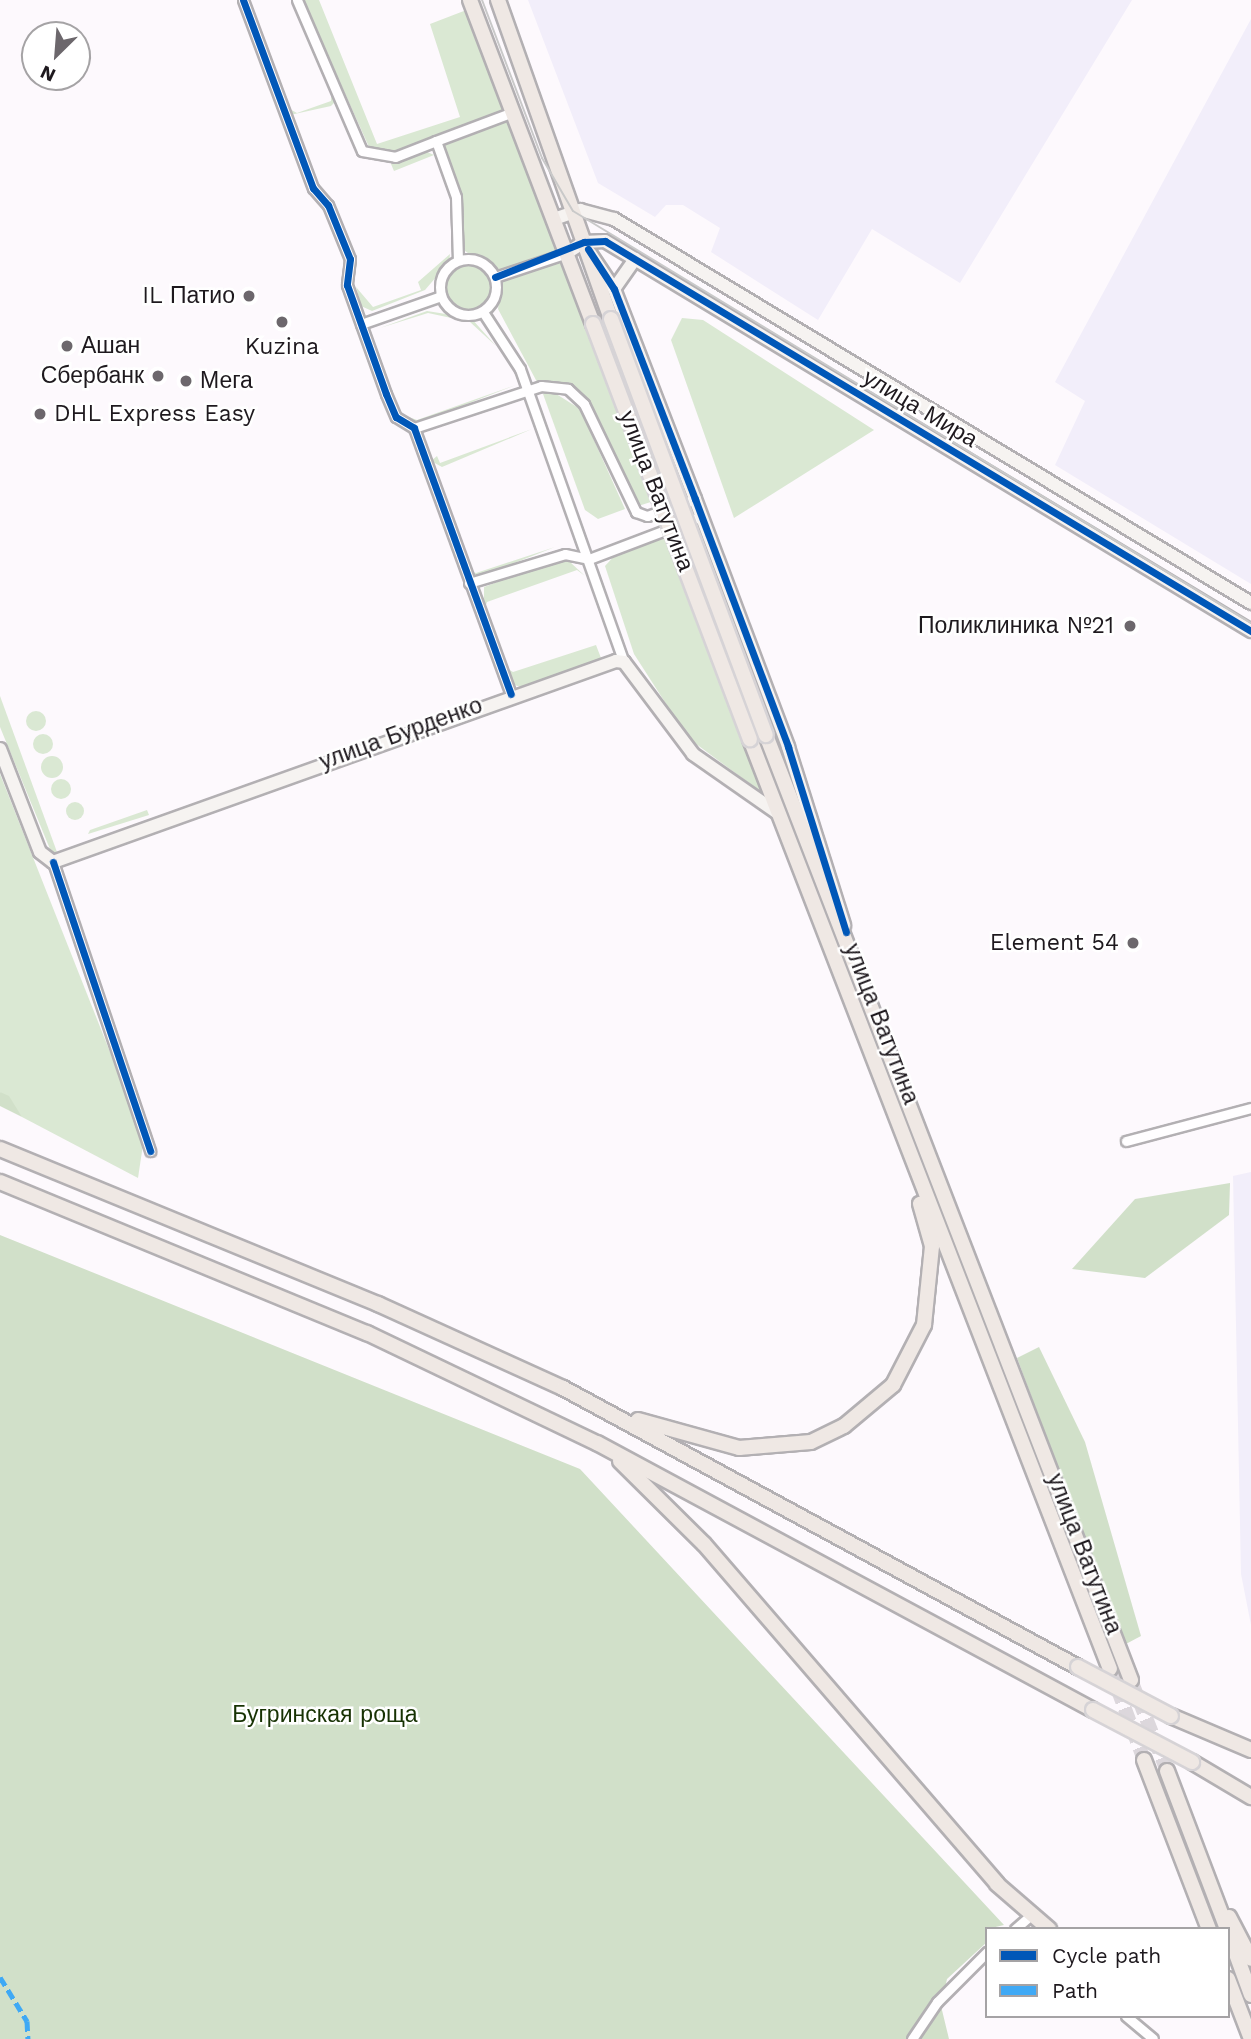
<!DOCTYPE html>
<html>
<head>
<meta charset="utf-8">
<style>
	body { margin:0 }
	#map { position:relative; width:1251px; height:2039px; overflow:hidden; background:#fdf9fd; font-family:"Work Sans",sans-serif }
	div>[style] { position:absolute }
	.industrial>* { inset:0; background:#f2eefa }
	.green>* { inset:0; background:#dae8d3 }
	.round { border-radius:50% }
	.forest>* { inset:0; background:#d1e0c9 }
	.primary-tunnel>* { height:14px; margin-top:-7px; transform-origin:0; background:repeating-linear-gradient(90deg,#dcd7dc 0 14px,transparent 0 21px) }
	.roads { filter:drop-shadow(2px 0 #b3b0b3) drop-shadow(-2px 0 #b3b0b3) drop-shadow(0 2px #b3b0b3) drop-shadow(0 -2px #b3b0b3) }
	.street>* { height:9px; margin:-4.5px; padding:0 4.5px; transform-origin:4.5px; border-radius:4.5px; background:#fffeff }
	.street>.ring { margin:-4.5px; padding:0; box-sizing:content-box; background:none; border:9px solid #fffeff; border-radius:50% }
	.secondary>* { height:12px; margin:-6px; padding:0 6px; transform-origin:6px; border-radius:6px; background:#f6f3f1 }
	.primary>* { height:14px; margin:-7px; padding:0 7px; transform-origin:7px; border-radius:7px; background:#efe8e4 }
	.tram>* { height:2px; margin:-1px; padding:0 1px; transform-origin:1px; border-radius:1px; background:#c9c9c9 }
	.bridges { filter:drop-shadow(2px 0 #d6d3d6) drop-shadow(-2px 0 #d6d3d6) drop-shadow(0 2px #d6d3d6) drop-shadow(0 -2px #d6d3d6) }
	.primary-bridge>* { height:14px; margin:-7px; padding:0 7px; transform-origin:7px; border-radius:7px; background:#efe8e4 }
	.quiet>* { height:5px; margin-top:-2.5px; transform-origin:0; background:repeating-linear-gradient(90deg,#3fa9f5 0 10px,transparent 0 15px) }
	.cycleway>* { height:7px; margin:-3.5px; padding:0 3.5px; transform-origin:3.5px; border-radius:3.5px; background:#0057b8 }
	.dots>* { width:19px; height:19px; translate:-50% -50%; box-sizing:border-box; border:4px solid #fff; border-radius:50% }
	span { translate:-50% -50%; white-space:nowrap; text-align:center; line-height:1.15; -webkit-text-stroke:5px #fff; paint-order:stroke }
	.poi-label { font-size:23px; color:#1e191e }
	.right { translate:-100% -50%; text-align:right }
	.left { translate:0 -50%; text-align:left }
	.street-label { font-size:23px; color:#1e191e }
	.park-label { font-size:23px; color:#173203 }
	.legend { position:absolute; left:985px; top:1927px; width:245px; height:91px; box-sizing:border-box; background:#fff; border:2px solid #a5a3a5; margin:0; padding:9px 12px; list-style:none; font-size:21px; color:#1e191e }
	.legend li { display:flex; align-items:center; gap:14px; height:35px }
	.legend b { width:35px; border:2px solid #a5a3a5 }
	.north { position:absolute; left:21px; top:21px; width:70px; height:70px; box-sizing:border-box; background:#fff; border:2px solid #a5a3a5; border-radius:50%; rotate:205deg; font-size:19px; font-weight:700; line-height:28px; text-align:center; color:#1e191e }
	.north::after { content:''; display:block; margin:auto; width:24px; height:32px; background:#6c676c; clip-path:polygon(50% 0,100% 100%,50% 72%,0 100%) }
</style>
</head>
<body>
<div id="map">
	<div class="industrial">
		<i style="clip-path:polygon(528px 0,1132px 0,960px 283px,872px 229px,818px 320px,711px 252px,720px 228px,683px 205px,666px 205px,655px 217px,598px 183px)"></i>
		<i style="clip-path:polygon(1251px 19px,1251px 584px,1055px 465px,1085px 401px,1055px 382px)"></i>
		<i style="clip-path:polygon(1251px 1172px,1251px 1625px,1241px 1574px,1233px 1176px)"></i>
	</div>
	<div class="green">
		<i style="clip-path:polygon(303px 0,319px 0,377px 144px,460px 117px,430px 24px,469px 9px,506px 109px,395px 152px,369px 147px)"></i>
		<i style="clip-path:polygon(331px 93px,335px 102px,331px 106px,290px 115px,288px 108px,297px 113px,331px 101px)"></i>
		<i style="clip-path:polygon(509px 120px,559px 249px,498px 273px,462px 249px,460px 194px,441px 146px)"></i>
		<i style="clip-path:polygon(425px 151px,434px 155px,394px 171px,391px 164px)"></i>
		<i style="clip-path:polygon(450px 254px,449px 262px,425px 290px,372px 311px,361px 306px,356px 287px,373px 307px,421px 290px,418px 282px)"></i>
		<i style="clip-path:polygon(563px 261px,654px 501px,635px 507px,588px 400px,570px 385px,537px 382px,498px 309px,502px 282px)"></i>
		<i class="round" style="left:445px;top:264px;width:46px;height:46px"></i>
		<i style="clip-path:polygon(427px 311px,471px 318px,496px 346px,470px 322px,428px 313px,380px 328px)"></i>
		<i style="clip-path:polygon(682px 318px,703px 320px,874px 430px,734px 518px,671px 340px)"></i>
		<i style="clip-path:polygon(516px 385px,418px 423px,409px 417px,417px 420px)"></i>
		<i style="clip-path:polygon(550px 390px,580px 409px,625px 509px,598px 519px,585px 510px,543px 394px)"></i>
		<i style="clip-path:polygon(532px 429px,442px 467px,431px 461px,437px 456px,440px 463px)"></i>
		<i style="clip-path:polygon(664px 533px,761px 792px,688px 738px,634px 654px,605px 566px,616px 554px)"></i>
		<i style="clip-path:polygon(555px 547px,479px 577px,470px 571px,476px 573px)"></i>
		<i style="clip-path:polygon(554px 561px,570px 562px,585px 576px,577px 570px,487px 602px,484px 611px,484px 587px)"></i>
		<i style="clip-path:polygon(596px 645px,601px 658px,521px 687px,511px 684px,505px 667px,513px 672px)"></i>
		<i style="clip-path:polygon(0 696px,57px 852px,52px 854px,0 727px)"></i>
		<i class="round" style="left:26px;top:711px;width:20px;height:20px"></i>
		<i class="round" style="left:33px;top:734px;width:20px;height:20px"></i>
		<i class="round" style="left:41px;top:756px;width:22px;height:22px"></i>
		<i style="clip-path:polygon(0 774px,144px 1138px,138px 1178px,22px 1117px,0 1092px)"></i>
		<i class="round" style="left:51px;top:779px;width:20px;height:20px"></i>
		<i class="round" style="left:66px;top:802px;width:18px;height:18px"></i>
		<i style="clip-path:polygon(147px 810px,149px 815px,88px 834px,90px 830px)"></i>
	</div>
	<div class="forest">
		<i style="clip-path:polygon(0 1092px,9px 1096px,22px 1117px,0 1106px)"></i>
		<i style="clip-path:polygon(1230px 1183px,1229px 1215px,1145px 1278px,1072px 1269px,1135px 1199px)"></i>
		<i style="clip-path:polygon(0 1235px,580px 1469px,1004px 1925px,987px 1929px,987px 1942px,947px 1979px,941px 2006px,949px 2039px,0 2039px)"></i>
		<i style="clip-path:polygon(1039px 1347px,1085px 1442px,1141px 1636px,1124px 1645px,1017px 1358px)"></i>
	</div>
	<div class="primary-tunnel">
		<i style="left:1110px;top:1669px;width:97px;rotate:69.5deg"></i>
		<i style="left:1131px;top:1680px;width:98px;rotate:68.4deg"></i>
	</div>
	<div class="roads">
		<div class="street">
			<i style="left:243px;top:0;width:201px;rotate:69.6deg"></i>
			<i style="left:313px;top:188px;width:23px;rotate:49deg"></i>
			<i style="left:328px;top:205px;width:58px;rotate:67.8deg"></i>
			<i style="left:350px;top:259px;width:26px;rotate:97deg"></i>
			<i style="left:347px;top:285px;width:116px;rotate:70.3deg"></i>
			<i style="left:386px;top:394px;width:25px;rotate:67deg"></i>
			<i style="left:396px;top:417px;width:21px;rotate:31deg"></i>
			<i style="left:414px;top:428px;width:283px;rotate:70deg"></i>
			<i style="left:297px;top:0;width:164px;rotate:66.7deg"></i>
			<i style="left:362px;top:151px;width:34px;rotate:10deg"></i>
			<i style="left:395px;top:157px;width:44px;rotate:-21.3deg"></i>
			<i style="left:436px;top:141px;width:59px;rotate:70.3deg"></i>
			<i style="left:456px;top:197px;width:63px;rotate:88.2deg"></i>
			<i style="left:436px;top:141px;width:82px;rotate:-20.6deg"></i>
			<i class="ring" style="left:440px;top:259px;width:47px;height:47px"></i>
			<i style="left:495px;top:277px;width:76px;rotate:-18.4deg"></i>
			<i style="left:483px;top:312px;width:68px;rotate:57deg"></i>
			<i style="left:520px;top:369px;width:311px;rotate:70.5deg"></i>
			<i style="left:361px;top:324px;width:85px;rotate:-19.3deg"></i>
			<i style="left:414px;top:428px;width:134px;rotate:-18.3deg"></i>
			<i style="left:541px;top:386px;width:27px;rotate:6deg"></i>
			<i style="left:568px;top:389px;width:22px;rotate:43deg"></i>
			<i style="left:584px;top:404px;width:120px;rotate:64.3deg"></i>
			<i style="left:636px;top:512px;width:12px;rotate:20deg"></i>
			<i style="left:647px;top:516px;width:51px;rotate:-19.5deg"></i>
			<i style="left:469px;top:583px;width:100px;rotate:-16.8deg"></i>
			<i style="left:565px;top:554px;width:25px;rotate:12deg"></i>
			<i style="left:589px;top:559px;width:121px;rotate:-20.8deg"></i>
			<i style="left:53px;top:862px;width:305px;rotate:71.4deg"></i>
			<i style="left:1126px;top:1141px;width:129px;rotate:-14.8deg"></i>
			<i style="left:1015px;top:1929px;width:20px;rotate:-41deg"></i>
			<i style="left:1126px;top:2016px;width:35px;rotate:40deg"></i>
			<i style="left:912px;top:2039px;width:45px;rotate:-56deg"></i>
			<i style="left:937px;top:2002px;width:71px;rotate:-45deg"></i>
		</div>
		<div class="secondary">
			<i style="left:554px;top:219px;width:28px;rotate:-19deg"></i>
			<i style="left:580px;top:210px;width:35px;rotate:15deg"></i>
			<i style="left:614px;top:219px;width:744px;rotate:31.08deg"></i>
			<i style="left:567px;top:253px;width:20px;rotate:-33deg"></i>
			<i style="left:584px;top:242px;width:21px;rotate:-3deg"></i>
			<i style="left:605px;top:241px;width:755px;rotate:31.12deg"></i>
			<i style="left:590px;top:253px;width:43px;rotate:56.3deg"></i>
			<i style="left:614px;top:289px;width:225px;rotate:68.9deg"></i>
			<i style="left:695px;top:499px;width:265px;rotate:69.4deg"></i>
			<i style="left:788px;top:747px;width:187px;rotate:72.5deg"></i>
			<i style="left:614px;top:289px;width:37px;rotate:-55deg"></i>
			<i style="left:0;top:749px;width:110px;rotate:68.8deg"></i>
			<i style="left:40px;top:852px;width:16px;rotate:38deg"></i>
			<i style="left:53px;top:862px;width:598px;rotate:-19.65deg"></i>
			<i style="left:616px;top:661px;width:8px;rotate:7deg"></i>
			<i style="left:624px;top:662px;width:115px;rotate:53.1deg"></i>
			<i style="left:693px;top:754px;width:105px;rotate:34.9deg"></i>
		</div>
		<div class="primary">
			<i style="left:470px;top:0;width:347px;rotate:69.2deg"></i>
			<i style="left:498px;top:0;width:338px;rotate:70.5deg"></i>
			<i style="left:766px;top:735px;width:1013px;rotate:68.88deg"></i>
			<i style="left:750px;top:739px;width:997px;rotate:68.84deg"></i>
			<i style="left:0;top:1149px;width:409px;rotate:22.3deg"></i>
			<i style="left:378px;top:1304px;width:203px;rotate:24.4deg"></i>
			<i style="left:563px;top:1388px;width:586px;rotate:28.45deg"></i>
			<i style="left:0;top:1182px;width:397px;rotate:22.4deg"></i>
			<i style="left:367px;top:1333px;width:255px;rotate:25.6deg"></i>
			<i style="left:597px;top:1443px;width:563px;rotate:28.29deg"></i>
			<i style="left:638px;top:1420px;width:105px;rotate:15.5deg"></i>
			<i style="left:739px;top:1448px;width:72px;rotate:-4.8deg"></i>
			<i style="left:811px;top:1442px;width:37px;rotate:-26deg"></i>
			<i style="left:844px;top:1426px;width:64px;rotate:-39.9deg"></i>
			<i style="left:893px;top:1385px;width:68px;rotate:-62.7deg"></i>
			<i style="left:924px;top:1325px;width:79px;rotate:-84.2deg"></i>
			<i style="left:932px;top:1246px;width:44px;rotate:-105.9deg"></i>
			<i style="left:620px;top:1461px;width:118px;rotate:44.7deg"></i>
			<i style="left:704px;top:1544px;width:449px;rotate:49.2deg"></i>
			<i style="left:997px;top:1884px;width:69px;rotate:40.9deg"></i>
			<i style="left:1171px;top:1716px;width:87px;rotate:23deg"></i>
			<i style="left:1144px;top:1760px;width:181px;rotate:69deg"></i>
			<i style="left:1192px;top:1762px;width:69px;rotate:30.7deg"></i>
			<i style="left:1167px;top:1771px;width:169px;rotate:69.2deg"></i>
			<i style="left:1229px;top:1917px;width:47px;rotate:62.4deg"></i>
			<i style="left:1228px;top:1932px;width:67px;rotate:69.9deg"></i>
			<i style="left:1228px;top:1979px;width:64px;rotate:69deg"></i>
		</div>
	</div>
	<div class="tram">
		<i style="left:482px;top:0;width:169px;rotate:69.2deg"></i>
		<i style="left:542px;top:158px;width:61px;rotate:59.7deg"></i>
		<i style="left:573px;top:211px;width:793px;rotate:31.29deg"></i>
	</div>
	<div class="bridges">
		<div class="primary-bridge">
			<i style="left:611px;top:319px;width:444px;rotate:69.6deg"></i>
			<i style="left:593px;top:324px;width:444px;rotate:69.3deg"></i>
			<i style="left:1078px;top:1667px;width:105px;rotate:27.8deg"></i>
			<i style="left:1093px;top:1710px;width:112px;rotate:27.7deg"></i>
		</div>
	</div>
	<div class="quiet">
		<i style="left:0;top:1977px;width:52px;rotate:58.5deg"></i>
		<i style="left:27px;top:2021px;width:18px;rotate:87deg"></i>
	</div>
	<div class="cycleway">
		<i style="left:243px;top:0;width:201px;rotate:69.6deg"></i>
		<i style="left:313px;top:188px;width:23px;rotate:49deg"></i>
		<i style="left:328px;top:205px;width:58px;rotate:67.8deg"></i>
		<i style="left:350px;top:259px;width:26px;rotate:97deg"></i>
		<i style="left:347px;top:285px;width:116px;rotate:70.3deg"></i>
		<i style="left:386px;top:394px;width:25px;rotate:67deg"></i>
		<i style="left:396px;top:417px;width:21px;rotate:31deg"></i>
		<i style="left:414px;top:428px;width:283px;rotate:70deg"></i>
		<i style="left:588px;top:249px;width:48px;rotate:57deg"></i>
		<i style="left:614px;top:289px;width:225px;rotate:68.9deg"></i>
		<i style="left:695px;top:499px;width:265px;rotate:69.4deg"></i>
		<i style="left:788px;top:747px;width:194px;rotate:72.6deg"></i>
		<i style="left:495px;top:277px;width:96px;rotate:-21.5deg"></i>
		<i style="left:584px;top:242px;width:21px;rotate:-3deg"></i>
		<i style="left:605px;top:241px;width:755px;rotate:31.12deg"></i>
		<i style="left:53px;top:862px;width:305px;rotate:71.4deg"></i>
	</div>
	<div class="dots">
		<i style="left:249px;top:296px;background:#6c676c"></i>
		<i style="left:282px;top:322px;background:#6c676c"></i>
		<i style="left:67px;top:346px;background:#6c676c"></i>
		<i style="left:158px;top:376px;background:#6c676c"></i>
		<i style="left:186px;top:381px;background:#6c676c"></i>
		<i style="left:40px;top:414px;background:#6c676c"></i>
		<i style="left:1130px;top:626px;background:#6c676c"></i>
		<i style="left:1133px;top:943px;background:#6c676c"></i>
	</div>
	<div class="poi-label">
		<span class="right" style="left:235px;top:296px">IL Патио</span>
		<span class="left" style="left:81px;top:346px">Ашан</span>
		<span style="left:282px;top:347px">Kuzina</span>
		<span class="right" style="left:144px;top:376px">Сбербанк</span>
		<span class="left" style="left:200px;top:381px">Мега</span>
		<span class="left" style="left:54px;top:414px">DHL Express Easy</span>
		<span class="right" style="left:1114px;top:626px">Поликлиника №21</span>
		<span class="right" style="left:1119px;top:943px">Element 54</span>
	</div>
	<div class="street-label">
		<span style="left:920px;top:409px;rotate:31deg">улица Мира</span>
		<span style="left:656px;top:491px;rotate:69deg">улица Ватутина</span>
		<span style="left:401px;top:734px;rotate:-20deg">улица Бурденко</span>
		<span style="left:881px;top:1024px;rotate:69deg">улица Ватутина</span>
		<span style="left:1084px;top:1554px;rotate:69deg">улица Ватутина</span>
	</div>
	<div class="park-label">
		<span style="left:325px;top:1715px">Бугринская роща</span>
	</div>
	<ul class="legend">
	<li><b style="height:9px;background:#0057b8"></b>Cycle path</li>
	<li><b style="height:9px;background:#3fa9f5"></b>Path</li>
	</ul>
	<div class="north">N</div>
</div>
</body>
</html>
